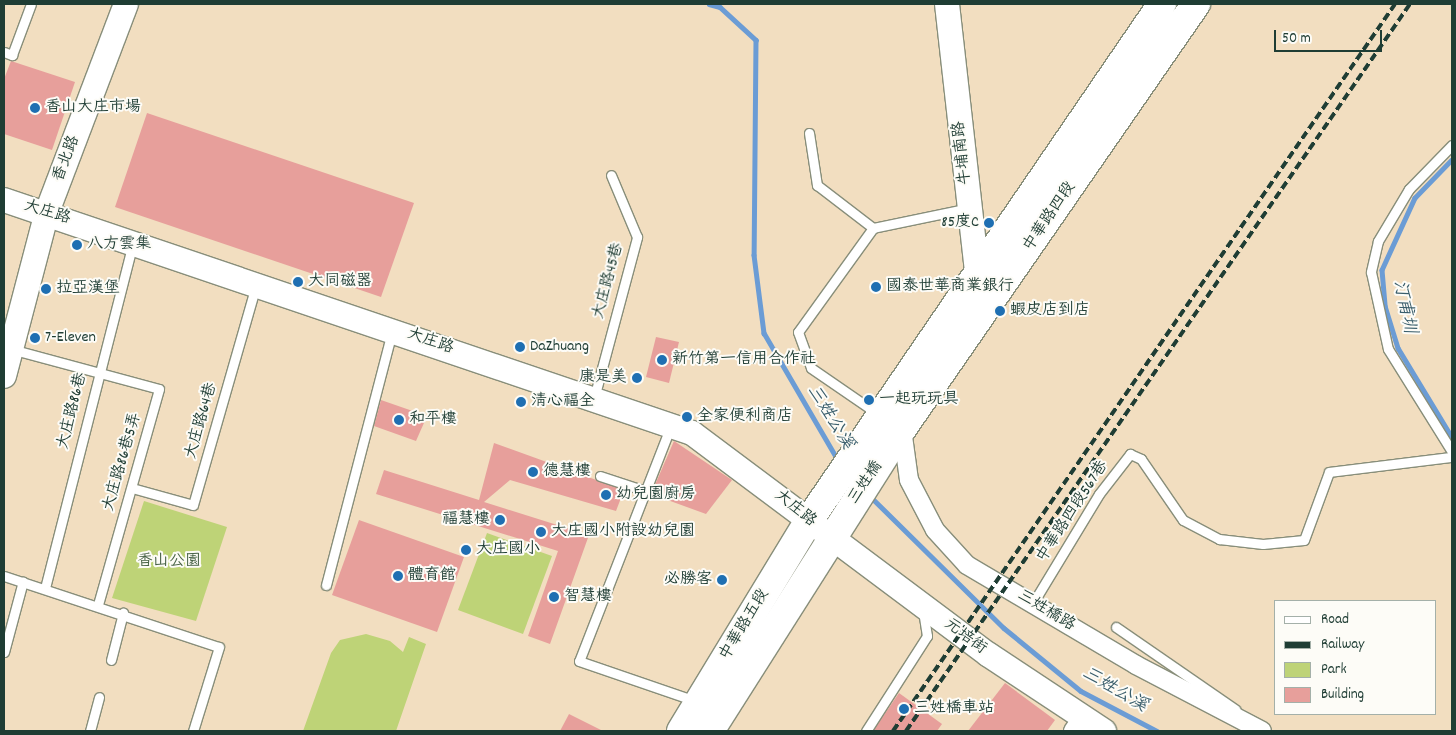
<!DOCTYPE html>
<html>
<head>
<meta charset="utf-8">
<style>
	body { margin:0 }
	#map { position:relative; width:1456px; height:735px; overflow:hidden; background:#f2dec0; font-family:Dekko,"LXGW WenKai TC",sans-serif }
	div>[style] { position:absolute }
	.green>* { inset:0; background:#bed377 }
	.stream>* { height:4.5px; margin:-2.25px; padding:0 2.25px; transform-origin:2.25px; border-radius:2.25px; background:#6b9cd5 }
	.building>* { inset:0; background:#e79f9b }
	.roads { filter:drop-shadow(1px 0 #888e7a) drop-shadow(-1px 0 #888e7a) drop-shadow(0 1px #888e7a) drop-shadow(0 -1px #888e7a) }
	.lane>* { height:9px; margin:-4.5px; padding:0 4.5px; transform-origin:4.5px; border-radius:4.5px; background:#fff }
	.street>* { height:18px; margin:-9px; padding:0 9px; transform-origin:9px; border-radius:9px; background:#fff }
	.secondary>* { height:24px; margin:-12px; padding:0 12px; transform-origin:12px; border-radius:12px; background:#fff }
	.primary>* { height:28px; margin:-14px; padding:0 14px; transform-origin:14px; border-radius:14px; background:#fff }
	.rail>* { height:4px; margin-top:-2px; transform-origin:0; background:repeating-linear-gradient(90deg,#1f3d34 0 8px,transparent 0 12px) }
	.dots>* { width:14px; height:14px; translate:-50% -50%; box-sizing:border-box; border:2px solid #fdfcf7; border-radius:50% }
	span { translate:-50% -50%; white-space:nowrap; text-align:center; line-height:1.15; -webkit-text-stroke:4px #fdfcf7; paint-order:stroke }
	.poi-label { font-size:16px; color:#1f3d34 }
	.left { translate:0 -50%; text-align:left }
	.right { translate:-100% -50%; text-align:right }
	.street-label { font-size:16px; color:#1f3d34 }
	.park-label { font-size:16px; color:#476245 }
	.water-label { font-size:18px; color:#3a5e6c; font-style:italic }
	.frame { position:absolute; inset:0; border:5px solid #1f3d34; pointer-events:none }
	.legend { position:absolute; left:1274px; top:600px; width:162px; height:115px; box-sizing:border-box; background:#fdfcf7; border:1px solid #a4b0a9; margin:0; padding:6px 9px; list-style:none; font-size:15px; color:#1f3d34 }
	.legend li { display:flex; align-items:center; gap:10px; height:25px }
	.legend b { width:25px; border:1px solid #a4b0a9 }
	.scale { position:absolute; left:1274px; top:30px; width:108px; height:22px; box-sizing:border-box; border:2px solid #1f3d34; border-top:0; padding-left:6px; font-size:15px; line-height:18px; white-space:nowrap; color:#1f3d34; -webkit-text-stroke:4px #fdfcf7; paint-order:stroke }
</style>
</head>
<body>
<div id="map">
	<div class="green">
		<i style="clip-path:polygon(144px 501px,227px 527px,196px 621px,112px 598px)"></i>
		<i style="clip-path:polygon(487px 533px,552px 556px,523px 634px,458px 610px)"></i>
		<i style="clip-path:polygon(366px 634px,390px 641px,403px 652px,409px 637px,426px 644px,396px 731px,303px 731px,331px 653px,340px 640px)"></i>
	</div>
	<div class="stream">
		<i style="left:709px;top:4px;width:11px;rotate:15deg"></i>
		<i style="left:720px;top:7px;width:49px;rotate:42.5deg"></i>
		<i style="left:756px;top:40px;width:215px;rotate:90.5deg"></i>
		<i style="left:754px;top:255px;width:79px;rotate:82.7deg"></i>
		<i style="left:764px;top:333px;width:147px;rotate:59.8deg"></i>
		<i style="left:1452px;top:160px;width:53px;rotate:134.2deg"></i>
		<i style="left:1415px;top:198px;width:79px;rotate:114.6deg"></i>
		<i style="left:1382px;top:270px;width:36px;rotate:85deg"></i>
		<i style="left:1385px;top:306px;width:44px;rotate:72.8deg"></i>
		<i style="left:1398px;top:348px;width:104px;rotate:58.8deg"></i>
		<i style="left:870px;top:496px;width:188px;rotate:44.6deg"></i>
		<i style="left:1004px;top:628px;width:99px;rotate:39.3deg"></i>
		<i style="left:1081px;top:691px;width:86px;rotate:27.8deg"></i>
	</div>
	<div class="building">
		<i style="clip-path:polygon(11px 61px,75px 82px,52px 150px,4px 134px,4px 79px)"></i>
		<i style="clip-path:polygon(147px 113px,414px 203px,381px 297px,115px 207px)"></i>
		<i style="clip-path:polygon(656px 337px,679px 342px,669px 383px,646px 377px)"></i>
		<i style="clip-path:polygon(381px 400px,427px 416px,416px 441px,374px 426px)"></i>
		<i style="clip-path:polygon(674px 441px,732px 480px,706px 514px,651px 494px)"></i>
		<i style="clip-path:polygon(494px 443px,624px 490px,616px 511px,510px 480px,484px 502px,589px 535px,550px 644px,528px 636px,558px 551px,376px 494px,384px 470px,479px 500px)"></i>
		<i style="clip-path:polygon(359px 520px,464px 557px,437px 632px,332px 595px)"></i>
		<i style="clip-path:polygon(1005px 683px,1055px 720px,1047px 731px,968px 731px)"></i>
		<i style="clip-path:polygon(899px 693px,942px 724px,937px 731px,873px 731px)"></i>
		<i style="clip-path:polygon(569px 714px,603px 731px,560px 731px)"></i>
	</div>
	<div class="roads">
		<div class="lane">
			<i style="left:4px;top:52px;width:9px;rotate:21deg"></i>
			<i style="left:12px;top:55px;width:54px;rotate:-69.6deg"></i>
			<i style="left:809px;top:133px;width:53px;rotate:81.3deg"></i>
			<i style="left:817px;top:185px;width:71px;rotate:37.5deg"></i>
			<i style="left:873px;top:228px;width:128px;rotate:125.8deg"></i>
			<i style="left:798px;top:332px;width:38px;rotate:70deg"></i>
			<i style="left:811px;top:368px;width:81px;rotate:34.5deg"></i>
			<i style="left:1452px;top:145px;width:62px;rotate:134.3deg"></i>
			<i style="left:1409px;top:189px;width:61px;rotate:120.8deg"></i>
			<i style="left:1378px;top:241px;width:32px;rotate:103deg"></i>
			<i style="left:1371px;top:272px;width:79px;rotate:77.6deg"></i>
			<i style="left:1388px;top:349px;width:121px;rotate:58.1deg"></i>
			<i style="left:873px;top:228px;width:98px;rotate:-11.8deg"></i>
			<i style="left:11px;top:349px;width:153px;rotate:15.1deg"></i>
			<i style="left:159px;top:389px;width:223px;rotate:105.8deg"></i>
			<i style="left:594px;top:398px;width:167px;rotate:-75deg"></i>
			<i style="left:637px;top:237px;width:67px;rotate:-112.8deg"></i>
			<i style="left:670px;top:428px;width:250px;rotate:111.3deg"></i>
			<i style="left:579px;top:661px;width:124px;rotate:18.9deg"></i>
			<i style="left:600px;top:476px;width:48px;rotate:18.1deg"></i>
			<i style="left:132px;top:488px;width:63px;rotate:15.6deg"></i>
			<i style="left:193px;top:505px;width:228px;rotate:-74deg"></i>
			<i style="left:4px;top:576px;width:226px;rotate:18.3deg"></i>
			<i style="left:219px;top:647px;width:88px;rotate:107.2deg"></i>
			<i style="left:326px;top:585px;width:261px;rotate:-75.4deg"></i>
			<i style="left:45px;top:588px;width:355px;rotate:-75.7deg"></i>
			<i style="left:1033px;top:603px;width:127px;rotate:-58.8deg"></i>
			<i style="left:1099px;top:494px;width:51px;rotate:-52.2deg"></i>
			<i style="left:1130px;top:454px;width:12px;rotate:24deg"></i>
			<i style="left:1141px;top:459px;width:74px;rotate:55.5deg"></i>
			<i style="left:1183px;top:520px;width:41px;rotate:27.8deg"></i>
			<i style="left:1219px;top:539px;width:44px;rotate:6.5deg"></i>
			<i style="left:1263px;top:544px;width:41px;rotate:-5.6deg"></i>
			<i style="left:1304px;top:540px;width:72px;rotate:-69.8deg"></i>
			<i style="left:1329px;top:472px;width:124px;rotate:-7deg"></i>
			<i style="left:1116px;top:627px;width:145px;rotate:34.6deg"></i>
			<i style="left:4px;top:652px;width:73px;rotate:-75deg"></i>
			<i style="left:111px;top:660px;width:49px;rotate:-75.7deg"></i>
			<i style="left:90px;top:731px;width:35px;rotate:-75deg"></i>
			<i style="left:866px;top:731px;width:113px;rotate:-57.3deg"></i>
			<i style="left:927px;top:636px;width:26px;rotate:-99deg"></i>
		</div>
		<div class="street">
			<i style="left:902px;top:429px;width:51px;rotate:82.2deg"></i>
			<i style="left:909px;top:480px;width:56px;rotate:62.5deg"></i>
			<i style="left:935px;top:530px;width:47px;rotate:47.6deg"></i>
			<i style="left:967px;top:565px;width:196px;rotate:30.6deg"></i>
			<i style="left:1136px;top:665px;width:142px;rotate:27.6deg"></i>
			<i style="left:1073px;top:731px;width:16px;rotate:-55deg"></i>
		</div>
		<div class="secondary">
			<i style="left:947px;top:4px;width:269px;rotate:83.6deg"></i>
			<i style="left:977px;top:271px;width:14px;rotate:39deg"></i>
			<i style="left:4px;top:200px;width:726px;rotate:18.71deg"></i>
			<i style="left:692px;top:433px;width:371px;rotate:36.8deg"></i>
			<i style="left:989px;top:655px;width:138px;rotate:33.5deg"></i>
			<i style="left:4px;top:376px;width:170px;rotate:-75.3deg"></i>
			<i style="left:47px;top:212px;width:222px;rotate:-69.2deg"></i>
		</div>
		<div class="primary">
			<i style="left:681px;top:731px;width:248px;rotate:-58.7deg"></i>
			<i style="left:810px;top:519px;width:624px;rotate:-55.65deg"></i>
			<i style="left:710px;top:731px;width:358px;rotate:-57.6deg"></i>
			<i style="left:902px;top:429px;width:517px;rotate:-55.33deg"></i>
		</div>
	</div>
	<div class="rail">
		<i style="left:893px;top:731px;width:883px;rotate:-55.37deg"></i>
		<i style="left:906px;top:731px;width:885px;rotate:-55.27deg"></i>
	</div>
	<div class="dots">
		<i style="left:35px;top:108px;background:#1f6fb2"></i>
		<i style="left:989px;top:223px;background:#1f6fb2"></i>
		<i style="left:77px;top:245px;background:#1f6fb2"></i>
		<i style="left:298px;top:282px;background:#1f6fb2"></i>
		<i style="left:876px;top:287px;background:#1f6fb2"></i>
		<i style="left:46px;top:289px;background:#1f6fb2"></i>
		<i style="left:1000px;top:311px;background:#1f6fb2"></i>
		<i style="left:35px;top:338px;background:#1f6fb2"></i>
		<i style="left:520px;top:347px;background:#1f6fb2"></i>
		<i style="left:662px;top:360px;background:#1f6fb2"></i>
		<i style="left:637px;top:378px;background:#1f6fb2"></i>
		<i style="left:869px;top:400px;background:#1f6fb2"></i>
		<i style="left:521px;top:402px;background:#1f6fb2"></i>
		<i style="left:687px;top:417px;background:#1f6fb2"></i>
		<i style="left:399px;top:420px;background:#1f6fb2"></i>
		<i style="left:533px;top:472px;background:#1f6fb2"></i>
		<i style="left:606px;top:495px;background:#1f6fb2"></i>
		<i style="left:500px;top:520px;background:#1f6fb2"></i>
		<i style="left:541px;top:532px;background:#1f6fb2"></i>
		<i style="left:466px;top:550px;background:#1f6fb2"></i>
		<i style="left:398px;top:576px;background:#1f6fb2"></i>
		<i style="left:722px;top:580px;background:#1f6fb2"></i>
		<i style="left:554px;top:597px;background:#1f6fb2"></i>
		<i style="left:904px;top:709px;background:#1f6fb2"></i>
	</div>
	<div class="poi-label">
		<span class="left" style="left:45px;top:108px">香山大庄市場</span>
		<span class="right" style="left:979px;top:223px">85度C</span>
		<span class="left" style="left:87px;top:245px">八方雲集</span>
		<span class="left" style="left:308px;top:282px">大同磁器</span>
		<span class="left" style="left:886px;top:287px">國泰世華商業銀行</span>
		<span class="left" style="left:56px;top:289px">拉亞漢堡</span>
		<span class="left" style="left:1010px;top:311px">蝦皮店到店</span>
		<span class="left" style="left:45px;top:338px">7-Eleven</span>
		<span class="left" style="left:530px;top:347px">DaZhuang</span>
		<span class="left" style="left:672px;top:360px">新竹第一信用合作社</span>
		<span class="right" style="left:627px;top:378px">康是美</span>
		<span class="left" style="left:879px;top:400px">一起玩玩具</span>
		<span class="left" style="left:531px;top:402px">清心福全</span>
		<span class="left" style="left:697px;top:417px">全家便利商店</span>
		<span class="left" style="left:409px;top:420px">和平樓</span>
		<span class="left" style="left:543px;top:472px">德慧樓</span>
		<span class="left" style="left:616px;top:495px">幼兒園廚房</span>
		<span class="right" style="left:490px;top:520px">福慧樓</span>
		<span class="left" style="left:551px;top:532px">大庄國小附設幼兒園</span>
		<span class="left" style="left:476px;top:550px">大庄國小</span>
		<span class="left" style="left:408px;top:576px">體育館</span>
		<span class="right" style="left:712px;top:580px">必勝客</span>
		<span class="left" style="left:564px;top:597px">智慧樓</span>
		<span class="left" style="left:914px;top:709px">三姓橋車站</span>
	</div>
	<div class="street-label">
		<span style="left:963px;top:153px;rotate:-96deg">牛埔南路</span>
		<span style="left:67px;top:159px;rotate:-69deg">香北路</span>
		<span style="left:47px;top:213px;rotate:17deg">大庄路</span>
		<span style="left:1050px;top:217px;rotate:-56deg">中華路四段</span>
		<span style="left:609px;top:281px;rotate:-75deg">大庄路45巷</span>
		<span style="left:430px;top:342px;rotate:19deg">大庄路</span>
		<span style="left:73px;top:411px;rotate:-76deg">大庄路86巷</span>
		<span style="left:202px;top:421px;rotate:-74deg">大庄路64巷</span>
		<span style="left:123px;top:462px;rotate:-74deg">大庄路86巷5弄</span>
		<span style="left:866px;top:483px;rotate:-56deg">三姓橋</span>
		<span style="left:795px;top:509px;rotate:39deg">大庄路</span>
		<span style="left:1073px;top:512px;rotate:-57deg">中華路四段567巷</span>
		<span style="left:1046px;top:611px;rotate:31deg">三姓橋路</span>
		<span style="left:745px;top:625px;rotate:-59deg">中華路五段</span>
		<span style="left:965px;top:637px;rotate:37deg">元培街</span>
	</div>
	<div class="park-label">
		<span style="left:169px;top:562px">香山公園</span>
	</div>
	<div class="water-label">
		<span style="left:1403px;top:307px;rotate:78deg">汀甫圳</span>
		<span style="left:829px;top:418px;rotate:58deg">三姓公溪</span>
		<span style="left:1114px;top:691px;rotate:30deg">三姓公溪</span>
	</div>
	<div class="frame"></div>
	<ul class="legend">
	<li><b style="height:6px;background:#fff"></b>Road</li>
	<li><b style="height:6px;background:#1f3d34"></b>Railway</li>
	<li><b style="height:14px;background:#bed377"></b>Park</li>
	<li><b style="height:14px;background:#e79f9b"></b>Building</li>
	</ul>
	<div class="scale">50 m</div>
</div>
</body>
</html>
